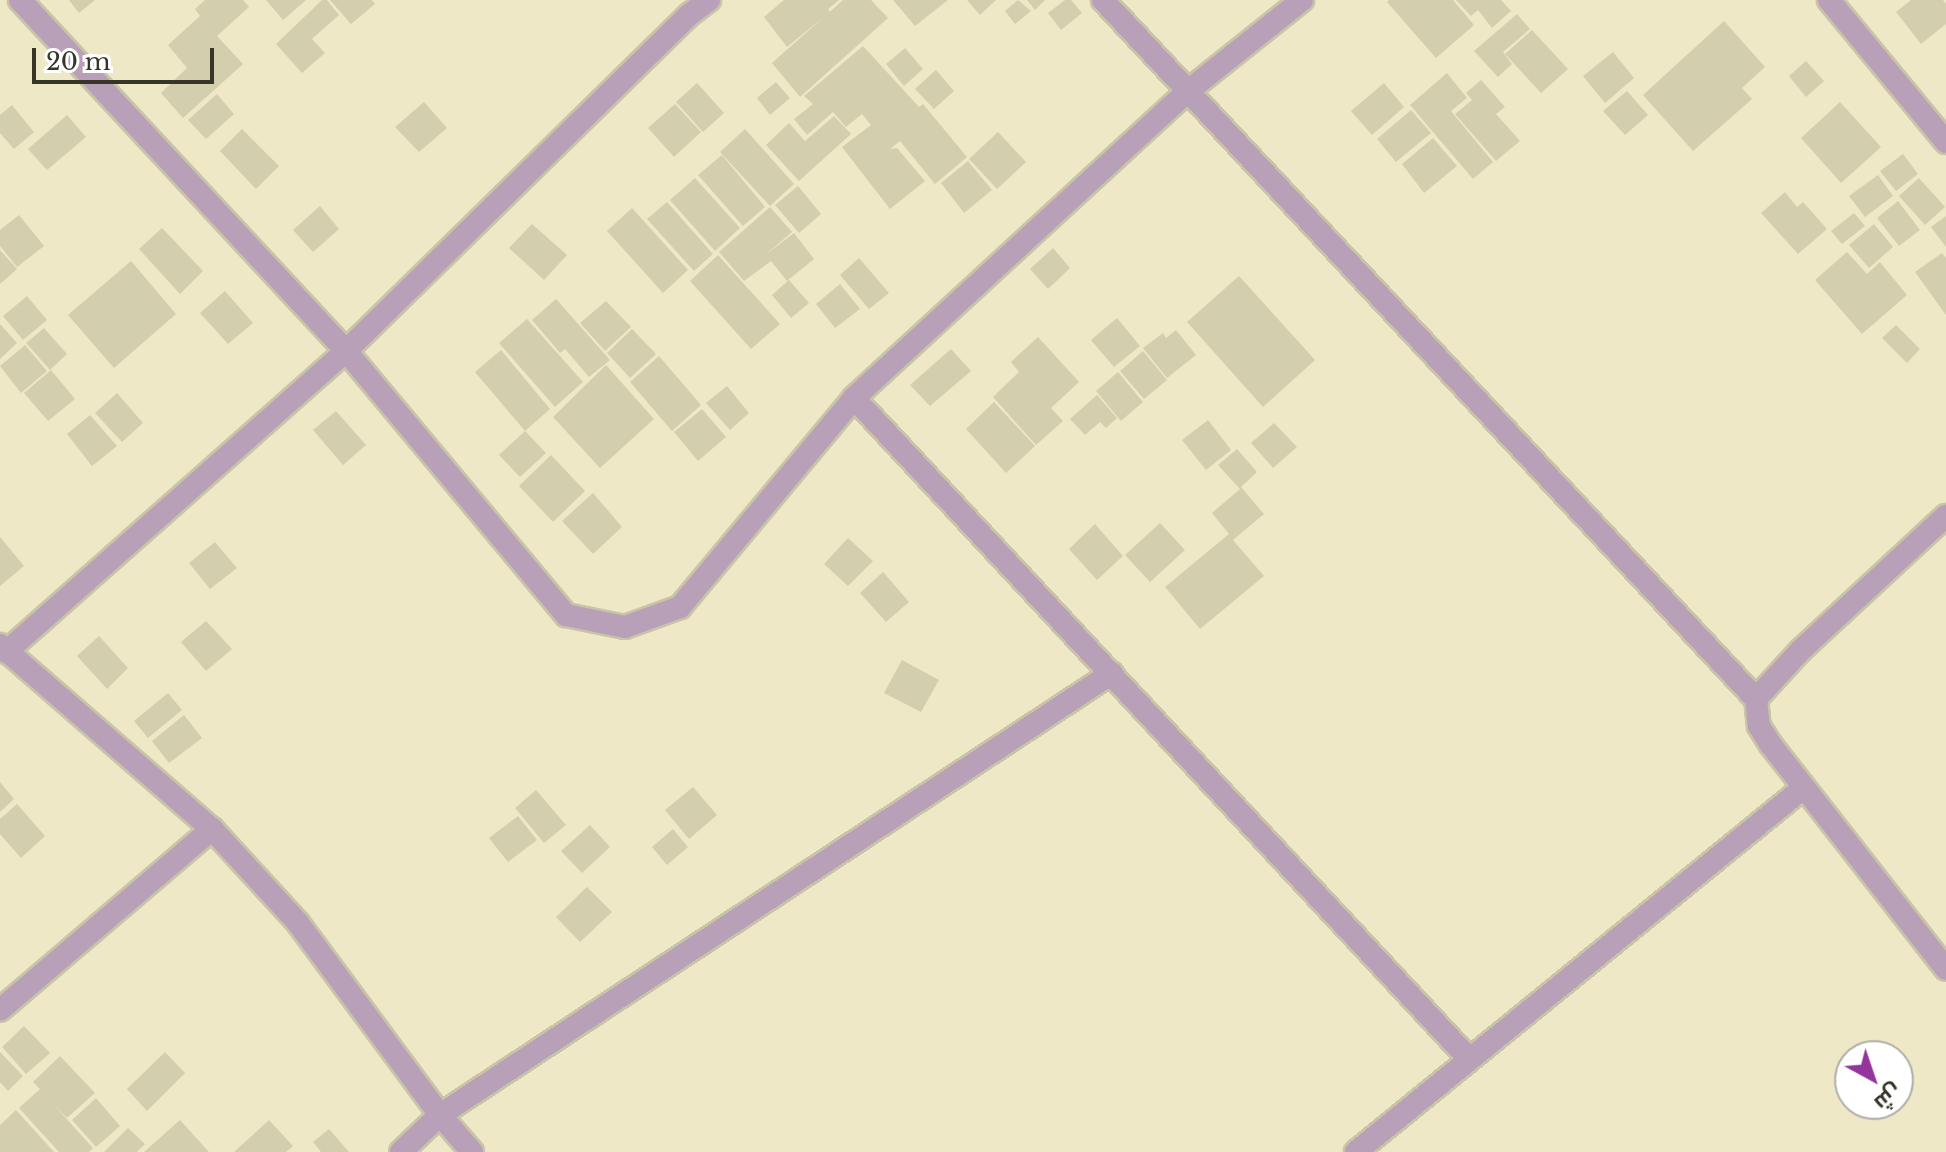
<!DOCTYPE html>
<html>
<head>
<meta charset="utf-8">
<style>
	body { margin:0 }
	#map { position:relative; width:1946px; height:1152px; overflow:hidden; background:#eee8c7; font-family:"Libre Baskerville",Cairo,serif }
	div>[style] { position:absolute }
	.building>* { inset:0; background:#d3cead }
	.roads { filter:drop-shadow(2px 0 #c9c4a7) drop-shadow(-2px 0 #c9c4a7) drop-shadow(0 2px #c9c4a7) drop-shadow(0 -2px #c9c4a7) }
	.minor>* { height:22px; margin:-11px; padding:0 11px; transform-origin:11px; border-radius:11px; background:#b8a0b9 }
	.tertiary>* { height:22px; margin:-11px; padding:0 11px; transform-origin:11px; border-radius:11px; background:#b8a0b9 }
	span { translate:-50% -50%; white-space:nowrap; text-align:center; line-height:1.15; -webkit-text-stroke:6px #fff; paint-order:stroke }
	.north { position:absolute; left:1834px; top:1040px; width:80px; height:80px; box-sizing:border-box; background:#fff; border:2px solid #afaea9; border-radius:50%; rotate:140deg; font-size:22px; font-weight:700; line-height:32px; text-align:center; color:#373528 }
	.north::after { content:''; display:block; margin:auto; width:28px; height:36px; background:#94359e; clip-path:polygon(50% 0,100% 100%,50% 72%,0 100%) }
	.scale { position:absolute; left:32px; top:48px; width:182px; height:36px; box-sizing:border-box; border:4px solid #373528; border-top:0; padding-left:10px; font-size:24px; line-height:28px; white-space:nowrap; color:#373528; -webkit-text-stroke:6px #fff; paint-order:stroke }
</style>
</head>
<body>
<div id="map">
	<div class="building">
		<i style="clip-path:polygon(69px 0,95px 0,79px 13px)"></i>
		<i style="clip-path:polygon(205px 0,243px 0,249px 7px,217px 36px,243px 64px,183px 118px,161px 93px,187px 68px,168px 45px,200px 16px,195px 9px)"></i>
		<i style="clip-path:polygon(266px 0,306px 0,283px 20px)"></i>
		<i style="clip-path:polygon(322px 0,327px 0,339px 15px,312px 39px,325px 53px,302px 73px,276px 44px)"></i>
		<i style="clip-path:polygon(330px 0,372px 0,375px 4px,351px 24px)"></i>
		<i style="clip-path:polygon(784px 0,839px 0,828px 9px,830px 12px,787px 47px,764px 17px)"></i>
		<i style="clip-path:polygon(843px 0,871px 0,888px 18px,800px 97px,772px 63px)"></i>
		<i style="clip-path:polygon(893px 0,948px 0,915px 26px)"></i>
		<i style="clip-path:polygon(967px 0,996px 0,980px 15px)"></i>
		<i style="clip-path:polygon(1018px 0,1031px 11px,1015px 24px,1005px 11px)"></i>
		<i style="clip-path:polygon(1027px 0,1045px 0,1035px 10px)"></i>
		<i style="clip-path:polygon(1065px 0,1071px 0,1082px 13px,1061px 30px,1048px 13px)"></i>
		<i style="clip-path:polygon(1389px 0,1453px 0,1474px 25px,1436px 58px,1387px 2px)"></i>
		<i style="clip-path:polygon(1456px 0,1501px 0,1511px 11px,1492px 28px,1478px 10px,1471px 16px)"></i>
		<i style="clip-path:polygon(1911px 0,1943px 0,1946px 4px,1946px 24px,1921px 44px,1896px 12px)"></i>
		<i style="clip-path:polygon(1517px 14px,1530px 29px,1503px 52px,1512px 64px,1498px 77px,1474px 51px)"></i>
		<i style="clip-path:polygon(1724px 21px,1765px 67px,1742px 88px,1752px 99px,1693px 151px,1643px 95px)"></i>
		<i style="clip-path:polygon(1532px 30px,1568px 69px,1541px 93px,1505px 54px)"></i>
		<i style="clip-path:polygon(863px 46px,919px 107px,923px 104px,967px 157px,935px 184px,900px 141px,890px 149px,897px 148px,925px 181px,890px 209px,842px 147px,871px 125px,862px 114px,846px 127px,833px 112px,807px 135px,794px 119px,813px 104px,804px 96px)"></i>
		<i style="clip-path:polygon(905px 48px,923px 69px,904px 86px,886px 64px)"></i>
		<i style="clip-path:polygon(1613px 52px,1634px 78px,1605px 103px,1583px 76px)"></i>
		<i style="clip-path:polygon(1806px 61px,1824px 81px,1806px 97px,1789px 76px)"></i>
		<i style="clip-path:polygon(936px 70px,954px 91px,934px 109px,915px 89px)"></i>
		<i style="clip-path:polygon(1447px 73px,1467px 98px,1451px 111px,1493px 162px,1473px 179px,1410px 105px)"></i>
		<i style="clip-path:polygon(1481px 80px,1505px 107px,1496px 114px,1520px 141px,1496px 161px,1455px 114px,1472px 100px,1466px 93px)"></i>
		<i style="clip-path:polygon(776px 82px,790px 98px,770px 115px,757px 98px)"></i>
		<i style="clip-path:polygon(697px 83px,724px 113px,703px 132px,676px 102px)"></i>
		<i style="clip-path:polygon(1384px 83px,1404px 107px,1372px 135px,1351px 111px)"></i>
		<i style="clip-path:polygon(1627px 91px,1648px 115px,1625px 135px,1603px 111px)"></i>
		<i style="clip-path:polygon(217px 94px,234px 114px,206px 139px,188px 120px)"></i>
		<i style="clip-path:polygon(424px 102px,447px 128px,419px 152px,395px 127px)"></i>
		<i style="clip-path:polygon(1840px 102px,1881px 147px,1841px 183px,1801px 138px)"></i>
		<i style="clip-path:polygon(675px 104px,701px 132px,674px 157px,648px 128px)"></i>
		<i style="clip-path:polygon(12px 105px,34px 132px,14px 149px,0 133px,0 115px)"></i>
		<i style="clip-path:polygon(1411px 110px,1431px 133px,1396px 162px,1377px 139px)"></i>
		<i style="clip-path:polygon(67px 115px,86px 137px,47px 170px,28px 149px)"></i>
		<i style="clip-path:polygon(834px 116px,851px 134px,799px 181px,766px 145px,789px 123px,805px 141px)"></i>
		<i style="clip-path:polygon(242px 129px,279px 166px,256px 189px,220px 151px)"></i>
		<i style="clip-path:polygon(745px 129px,794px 184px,770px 206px,720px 152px)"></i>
		<i style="clip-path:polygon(998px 132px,1026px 162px,997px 189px,969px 159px)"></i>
		<i style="clip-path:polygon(1433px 138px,1457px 166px,1424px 193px,1402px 164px)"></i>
		<i style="clip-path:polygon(1903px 154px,1918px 174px,1896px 191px,1880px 171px)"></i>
		<i style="clip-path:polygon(722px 155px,765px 207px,743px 226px,698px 175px)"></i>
		<i style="clip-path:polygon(968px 161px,992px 190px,964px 213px,941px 183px)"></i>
		<i style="clip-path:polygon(1878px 175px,1893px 196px,1865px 217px,1849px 196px)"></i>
		<i style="clip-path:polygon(695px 178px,740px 228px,715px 251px,670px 200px)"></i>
		<i style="clip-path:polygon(1919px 178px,1945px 207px,1925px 225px,1899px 196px)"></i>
		<i style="clip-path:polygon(798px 186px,821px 214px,799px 233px,775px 205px)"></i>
		<i style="clip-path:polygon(1785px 192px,1797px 207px,1803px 202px,1827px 229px,1798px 254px,1761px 213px)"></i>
		<i style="clip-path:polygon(1898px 201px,1920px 230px,1899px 246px,1877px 218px)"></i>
		<i style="clip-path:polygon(667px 202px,713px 254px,694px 271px,647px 219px)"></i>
		<i style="clip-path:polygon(320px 206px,339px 229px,313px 252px,293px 230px)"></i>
		<i style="clip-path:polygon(770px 207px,792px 232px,764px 256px,794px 233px,814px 259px,787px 281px,771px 261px,744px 281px,719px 252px)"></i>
		<i style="clip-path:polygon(632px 208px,688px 270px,663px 293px,607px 231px)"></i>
		<i style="clip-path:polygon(1854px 213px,1865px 226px,1842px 244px,1831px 231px)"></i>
		<i style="clip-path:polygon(19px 215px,44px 246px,17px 267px,0 246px,0 230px)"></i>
		<i style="clip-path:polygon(1946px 216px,1946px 247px,1931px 227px)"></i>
		<i style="clip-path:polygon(532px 224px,567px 255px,544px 280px,509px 248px)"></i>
		<i style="clip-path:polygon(1874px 224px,1893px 247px,1869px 268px,1849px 245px)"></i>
		<i style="clip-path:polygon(162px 228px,203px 271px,180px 294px,139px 249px)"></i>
		<i style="clip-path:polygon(1053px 248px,1070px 268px,1048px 289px,1030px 269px)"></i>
		<i style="clip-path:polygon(0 250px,17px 269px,0 284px)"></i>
		<i style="clip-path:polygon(1847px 252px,1867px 274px,1880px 262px,1907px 295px,1862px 334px,1815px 280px)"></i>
		<i style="clip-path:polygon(1942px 253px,1946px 258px,1946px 315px,1915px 272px)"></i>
		<i style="clip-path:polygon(718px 255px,780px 324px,751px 349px,690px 281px)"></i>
		<i style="clip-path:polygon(859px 258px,889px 293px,869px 309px,840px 275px)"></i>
		<i style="clip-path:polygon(131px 261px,176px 314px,114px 368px,68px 315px)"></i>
		<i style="clip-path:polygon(1239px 276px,1315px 360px,1263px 407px,1187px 322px)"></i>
		<i style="clip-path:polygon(789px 280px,809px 303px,791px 318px,772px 295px)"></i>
		<i style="clip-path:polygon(840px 284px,860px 309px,835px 328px,816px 304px)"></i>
		<i style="clip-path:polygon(225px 291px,253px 323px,228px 344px,200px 313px)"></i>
		<i style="clip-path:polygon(27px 296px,47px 320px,23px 340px,3px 316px)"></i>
		<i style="clip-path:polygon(556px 299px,610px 360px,589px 377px,565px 349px,560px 353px,532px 320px)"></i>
		<i style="clip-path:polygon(606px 301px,631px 327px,605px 351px,580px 323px)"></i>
		<i style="clip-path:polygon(1117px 318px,1140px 346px,1114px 367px,1091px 340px)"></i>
		<i style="clip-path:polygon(527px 319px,583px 382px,555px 407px,499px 343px)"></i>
		<i style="clip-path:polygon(0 324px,17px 343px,0 359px)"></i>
		<i style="clip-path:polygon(1896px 325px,1920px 349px,1907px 363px,1882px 338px)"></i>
		<i style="clip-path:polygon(44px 328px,67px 354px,50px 370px,26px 343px)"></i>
		<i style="clip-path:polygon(632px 329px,656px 354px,630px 378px,607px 353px)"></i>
		<i style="clip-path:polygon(1176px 330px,1196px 355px,1167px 378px,1143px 348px,1163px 333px,1166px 338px)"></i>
		<i style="clip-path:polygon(1038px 337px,1079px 382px,1051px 408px,1063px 421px,1036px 445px,993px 397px,1019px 372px,1011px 362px)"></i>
		<i style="clip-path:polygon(25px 345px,47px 371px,21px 393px,0 366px)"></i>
		<i style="clip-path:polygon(951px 349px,971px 371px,930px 406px,910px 385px)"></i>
		<i style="clip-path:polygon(501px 350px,550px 409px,525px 431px,475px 372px)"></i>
		<i style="clip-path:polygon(1143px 351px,1167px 380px,1144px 399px,1120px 371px)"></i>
		<i style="clip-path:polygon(659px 356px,701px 405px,672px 431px,630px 382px)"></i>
		<i style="clip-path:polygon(606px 365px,654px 419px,600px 468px,553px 417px)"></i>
		<i style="clip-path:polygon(51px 370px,75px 399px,48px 421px,24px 393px)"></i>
		<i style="clip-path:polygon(1118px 372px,1143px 402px,1121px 421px,1096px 391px)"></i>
		<i style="clip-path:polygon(727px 386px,749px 413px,730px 430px,706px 403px)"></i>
		<i style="clip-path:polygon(117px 393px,143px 423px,122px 442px,95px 413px)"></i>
		<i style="clip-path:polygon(1097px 395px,1117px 418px,1106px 428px,1100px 422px,1085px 435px,1070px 419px)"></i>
		<i style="clip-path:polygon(994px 402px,1035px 446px,1006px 473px,966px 429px)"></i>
		<i style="clip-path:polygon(702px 409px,726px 437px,698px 461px,674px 432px)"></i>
		<i style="clip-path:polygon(336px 411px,366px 445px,343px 465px,313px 430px)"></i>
		<i style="clip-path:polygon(90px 415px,117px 446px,92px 466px,67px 434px)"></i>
		<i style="clip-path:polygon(1208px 420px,1231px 450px,1206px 470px,1182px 440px)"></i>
		<i style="clip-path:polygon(1274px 423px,1297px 447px,1273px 468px,1251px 443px)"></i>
		<i style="clip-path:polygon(525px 431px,546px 453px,520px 477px,499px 455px)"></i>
		<i style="clip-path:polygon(1237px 449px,1257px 472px,1241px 487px,1264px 514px,1233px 540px,1264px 576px,1200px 629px,1165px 587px,1229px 534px,1212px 513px,1240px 489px,1218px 465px)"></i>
		<i style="clip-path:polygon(551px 455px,585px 491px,553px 522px,519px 486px)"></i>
		<i style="clip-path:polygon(593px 493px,622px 527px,593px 554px,562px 521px)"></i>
		<i style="clip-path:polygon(1160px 523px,1185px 550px,1150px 582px,1125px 555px)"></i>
		<i style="clip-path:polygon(1095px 524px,1123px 556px,1097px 580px,1069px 549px)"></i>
		<i style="clip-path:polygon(0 537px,24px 566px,0 586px)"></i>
		<i style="clip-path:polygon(848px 538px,873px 561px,848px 586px,824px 564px)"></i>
		<i style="clip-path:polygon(215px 542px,237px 568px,210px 589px,189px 563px)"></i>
		<i style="clip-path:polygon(883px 572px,909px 602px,886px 622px,860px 593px)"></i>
		<i style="clip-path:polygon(206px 621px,232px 649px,206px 671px,181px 642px)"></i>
		<i style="clip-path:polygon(99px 636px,128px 668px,107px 689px,77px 656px)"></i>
		<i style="clip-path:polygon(902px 660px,939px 680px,921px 712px,884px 693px)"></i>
		<i style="clip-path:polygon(168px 693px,182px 710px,148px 738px,134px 721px)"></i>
		<i style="clip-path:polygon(184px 715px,202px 738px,169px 763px,152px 741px)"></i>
		<i style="clip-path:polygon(0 782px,14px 799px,0 812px)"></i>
		<i style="clip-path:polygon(693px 787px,717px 815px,689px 839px,665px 810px)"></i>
		<i style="clip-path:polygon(536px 790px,566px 825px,544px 843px,515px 808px)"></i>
		<i style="clip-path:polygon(17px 804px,45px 836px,21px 858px,0 834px,0 819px)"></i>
		<i style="clip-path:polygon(518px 816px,537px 840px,508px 862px,489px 838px)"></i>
		<i style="clip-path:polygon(590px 825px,610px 847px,582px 873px,561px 851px)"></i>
		<i style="clip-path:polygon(673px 829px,688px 847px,667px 865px,652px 847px)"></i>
		<i style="clip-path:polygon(587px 887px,612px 912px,580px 942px,556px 917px)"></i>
		<i style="clip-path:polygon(24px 1026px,50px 1053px,26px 1074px,2px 1047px)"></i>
		<i style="clip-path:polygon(0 1052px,23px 1076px,8px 1091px,0 1082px)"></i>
		<i style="clip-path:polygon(165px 1052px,185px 1073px,147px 1111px,127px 1089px)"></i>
		<i style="clip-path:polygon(60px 1056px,95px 1093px,67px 1118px,53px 1104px,93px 1148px,89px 1152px,59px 1152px,19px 1108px,40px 1089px,33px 1082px)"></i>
		<i style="clip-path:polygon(96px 1098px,120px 1126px,96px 1147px,72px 1120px)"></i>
		<i style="clip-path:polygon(16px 1110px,54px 1152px,0 1152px,0 1125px)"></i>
		<i style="clip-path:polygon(180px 1120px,209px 1152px,144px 1152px)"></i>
		<i style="clip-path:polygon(269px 1120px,293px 1146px,286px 1152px,234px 1152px)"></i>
		<i style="clip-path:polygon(128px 1128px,145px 1144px,137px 1152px,104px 1152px)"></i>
		<i style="clip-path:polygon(329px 1129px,349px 1152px,321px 1152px,313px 1142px)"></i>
	</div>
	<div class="roads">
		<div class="minor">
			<i style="left:20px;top:0;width:479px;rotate:47.1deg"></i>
			<i style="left:346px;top:351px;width:344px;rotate:50.2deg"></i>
			<i style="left:566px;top:615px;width:60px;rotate:11.5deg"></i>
			<i style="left:625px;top:627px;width:59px;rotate:-20deg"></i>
			<i style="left:680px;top:607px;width:272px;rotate:-50.2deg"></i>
			<i style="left:854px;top:398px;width:454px;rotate:-42.6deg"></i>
			<i style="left:1188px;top:91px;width:146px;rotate:-38.6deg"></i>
			<i style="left:1829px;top:0;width:184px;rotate:50.5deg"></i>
			<i style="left:854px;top:398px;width:903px;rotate:47.06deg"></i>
			<i style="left:0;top:645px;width:281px;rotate:41deg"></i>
			<i style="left:212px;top:829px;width:127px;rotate:47.5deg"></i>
			<i style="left:298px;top:923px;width:239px;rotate:53.5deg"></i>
			<i style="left:440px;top:1115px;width:49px;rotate:49.1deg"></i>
			<i style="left:6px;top:652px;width:454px;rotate:-41.5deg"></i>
			<i style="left:346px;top:351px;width:480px;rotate:-44.4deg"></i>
			<i style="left:689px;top:15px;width:25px;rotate:-37deg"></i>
			<i style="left:0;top:1010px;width:279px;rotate:-40.5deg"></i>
			<i style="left:401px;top:1152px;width:54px;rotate:-43.5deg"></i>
			<i style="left:440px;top:1115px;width:804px;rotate:-33.33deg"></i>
			<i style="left:1356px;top:1152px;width:575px;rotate:-39.14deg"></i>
		</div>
		<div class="tertiary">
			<i style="left:1103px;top:0;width:957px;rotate:46.95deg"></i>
			<i style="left:1756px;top:699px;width:27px;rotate:84deg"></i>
			<i style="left:1759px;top:726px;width:22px;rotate:58deg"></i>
			<i style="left:1771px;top:745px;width:284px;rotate:52deg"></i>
			<i style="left:1756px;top:699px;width:65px;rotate:-47.5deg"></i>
			<i style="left:1800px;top:651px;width:199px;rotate:-42.8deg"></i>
		</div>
	</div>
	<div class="north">ش</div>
	<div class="scale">20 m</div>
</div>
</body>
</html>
